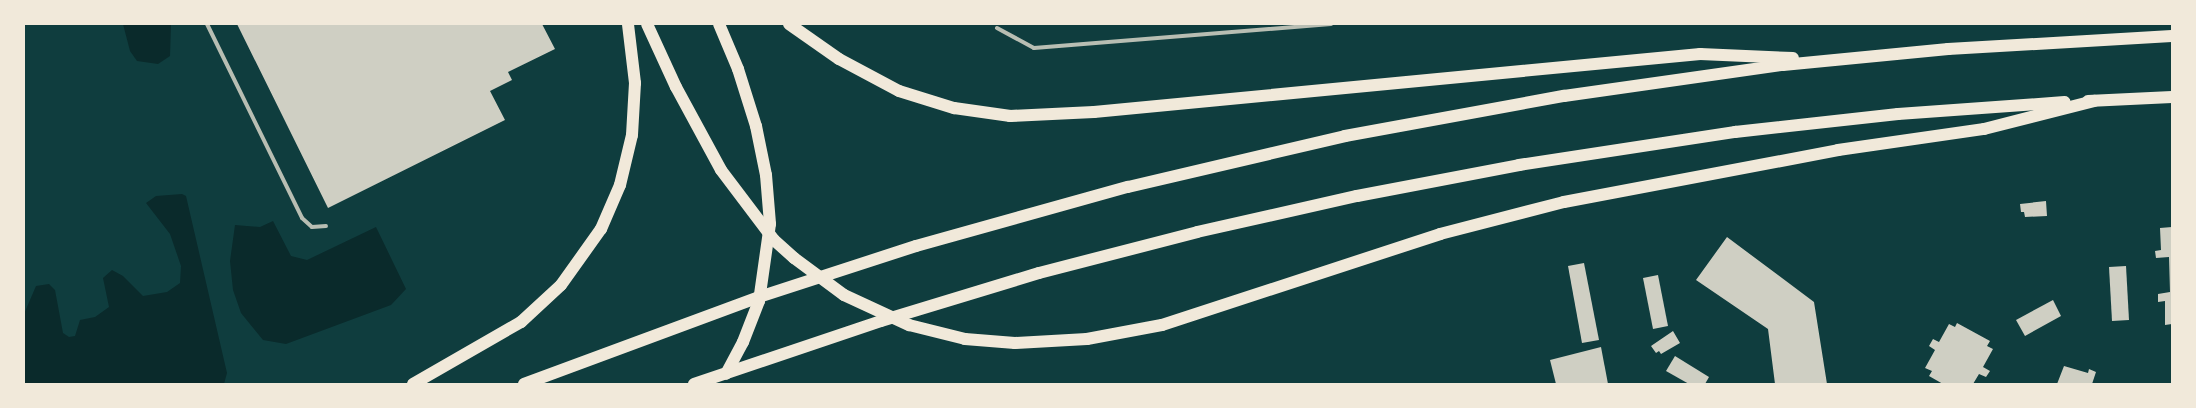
<!DOCTYPE html>
<html>
<head>
<meta charset="utf-8">
<style>
	body { margin:0 }
	#map { position:relative; width:2196px; height:408px; overflow:hidden; background:#0f3d3e; font-family:Quicksand,sans-serif }
	div>[style] { position:absolute }
	.water>* { inset:0; background:#0a2a2b }
	.building>* { inset:0; background:#cfcfc3 }
	.service>* { height:4px; margin:-2px; padding:0 2px; transform-origin:2px; border-radius:2px; background:#b8beb3 }
	.motorway>* { height:12px; margin:-6px; padding:0 6px; transform-origin:6px; border-radius:6px; background:#f1e9da }
	span { translate:-50% -50%; white-space:nowrap; text-align:center; line-height:1.15; -webkit-text-stroke:4px #f1e9da; paint-order:stroke }
	.frame { position:absolute; inset:0; border:25px solid #f1e9da; pointer-events:none }
</style>
</head>
<body>
<div id="map">
	<div class="water">
		<i style="clip-path:polygon(123px 24px,171px 24px,170px 56px,158px 64px,137px 61px,130px 51px)"></i>
		<i style="clip-path:polygon(182px 194px,186px 196px,227px 373px,224px 384px,24px 384px,24px 314px,36px 286px,49px 284px,55px 290px,63px 333px,69px 337px,75px 336px,80px 320px,95px 317px,109px 307px,103px 278px,112px 270px,123px 276px,143px 296px,167px 292px,180px 283px,181px 266px,170px 234px,146px 203px,156px 196px)"></i>
		<i style="clip-path:polygon(273px 221px,291px 256px,307px 260px,376px 227px,406px 289px,391px 305px,286px 344px,263px 340px,241px 313px,233px 290px,230px 261px,235px 225px,260px 227px)"></i>
	</div>
	<div class="building">
		<i style="clip-path:polygon(237px 24px,542px 24px,555px 49px,508px 72px,512px 80px,490px 91px,505px 120px,328px 208px)"></i>
		<i style="clip-path:polygon(2046px 201px,2047px 216px,2025px 217px,2024px 212px,2021px 212px,2020px 204px)"></i>
		<i style="clip-path:polygon(2172px 227px,2172px 324px,2165px 325px,2165px 301px,2158px 302px,2158px 294px,2170px 292px,2169px 257px,2156px 258px,2155px 251px,2161px 250px,2160px 228px)"></i>
		<i style="clip-path:polygon(1727px 237px,1814px 302px,1827px 384px,1775px 384px,1768px 329px,1696px 280px)"></i>
		<i style="clip-path:polygon(1584px 263px,1599px 340px,1582px 343px,1568px 266px)"></i>
		<i style="clip-path:polygon(2126px 266px,2129px 320px,2112px 321px,2109px 267px)"></i>
		<i style="clip-path:polygon(1658px 275px,1668px 326px,1653px 329px,1643px 278px)"></i>
		<i style="clip-path:polygon(2053px 300px,2061px 316px,2025px 336px,2016px 320px)"></i>
		<i style="clip-path:polygon(1957px 323px,1990px 341px,1987px 346px,1993px 349px,1983px 367px,1990px 371px,1986px 377px,1979px 374px,1973px 384px,1943px 384px,1929px 376px,1932px 371px,1925px 368px,1935px 350px,1929px 346px,1933px 339px,1939px 342px,1949px 324px,1955px 327px)"></i>
		<i style="clip-path:polygon(1673px 331px,1680px 343px,1661px 354px,1659px 351px,1656px 353px,1651px 346px)"></i>
		<i style="clip-path:polygon(1601px 347px,1608px 384px,1556px 384px,1550px 360px)"></i>
		<i style="clip-path:polygon(1675px 356px,1709px 377px,1705px 384px,1689px 384px,1666px 371px)"></i>
		<i style="clip-path:polygon(2064px 366px,2088px 373px,2089px 369px,2096px 372px,2092px 384px,2057px 384px)"></i>
	</div>
	<div class="service">
		<i style="left:207px;top:24px;width:216px;rotate:63.9deg"></i>
		<i style="left:302px;top:218px;width:13px;rotate:42deg"></i>
		<i style="left:312px;top:227px;width:14px;rotate:-4deg"></i>
		<i style="left:997px;top:28px;width:42px;rotate:28.4deg"></i>
		<i style="left:1034px;top:48px;width:298px;rotate:-4.6deg"></i>
	</div>
	<div class="motorway">
		<i style="left:647px;top:24px;width:69px;rotate:65.3deg"></i>
		<i style="left:676px;top:87px;width:94px;rotate:61.5deg"></i>
		<i style="left:721px;top:170px;width:88px;rotate:52.9deg"></i>
		<i style="left:774px;top:240px;width:27px;rotate:42deg"></i>
		<i style="left:794px;top:258px;width:62px;rotate:36.5deg"></i>
		<i style="left:844px;top:295px;width:72px;rotate:24.8deg"></i>
		<i style="left:909px;top:325px;width:58px;rotate:14deg"></i>
		<i style="left:965px;top:339px;width:50px;rotate:4.6deg"></i>
		<i style="left:1015px;top:343px;width:72px;rotate:-3.2deg"></i>
		<i style="left:1087px;top:339px;width:76px;rotate:-10.6deg"></i>
		<i style="left:1162px;top:325px;width:293px;rotate:-18.1deg"></i>
		<i style="left:1440px;top:234px;width:128px;rotate:-14.5deg"></i>
		<i style="left:1564px;top:202px;width:279px;rotate:-10.7deg"></i>
		<i style="left:1838px;top:150px;width:148px;rotate:-8.2deg"></i>
		<i style="left:1984px;top:129px;width:114px;rotate:-14.3deg"></i>
		<i style="left:719px;top:24px;width:49px;rotate:67.1deg"></i>
		<i style="left:738px;top:69px;width:60px;rotate:72.5deg"></i>
		<i style="left:756px;top:126px;width:50px;rotate:78.5deg"></i>
		<i style="left:766px;top:175px;width:49px;rotate:85.3deg"></i>
		<i style="left:770px;top:224px;width:78px;rotate:98.1deg"></i>
		<i style="left:759px;top:301px;width:44px;rotate:111.3deg"></i>
		<i style="left:743px;top:342px;width:36px;rotate:118deg"></i>
		<i style="left:789px;top:24px;width:61px;rotate:35deg"></i>
		<i style="left:839px;top:59px;width:68px;rotate:28.1deg"></i>
		<i style="left:899px;top:91px;width:58px;rotate:17.2deg"></i>
		<i style="left:954px;top:108px;width:57px;rotate:8.1deg"></i>
		<i style="left:1010px;top:116px;width:84px;rotate:-2.7deg"></i>
		<i style="left:1094px;top:112px;width:609px;rotate:-5.47deg"></i>
		<i style="left:1700px;top:54px;width:93px;rotate:2.5deg"></i>
		<i style="left:2088px;top:101px;width:84px;rotate:-2.7deg"></i>
		<i style="left:413px;top:384px;width:125px;rotate:-29.9deg"></i>
		<i style="left:521px;top:322px;width:54px;rotate:-42.8deg"></i>
		<i style="left:561px;top:285px;width:69px;rotate:-54.5deg"></i>
		<i style="left:601px;top:229px;width:48px;rotate:-66.6deg"></i>
		<i style="left:620px;top:185px;width:51px;rotate:-76.5deg"></i>
		<i style="left:632px;top:135px;width:52px;rotate:-86.7deg"></i>
		<i style="left:635px;top:83px;width:59px;rotate:-96.8deg"></i>
		<i style="left:524px;top:384px;width:251px;rotate:-20.3deg"></i>
		<i style="left:759px;top:297px;width:165px;rotate:-18deg"></i>
		<i style="left:916px;top:246px;width:220px;rotate:-15.6deg"></i>
		<i style="left:1128px;top:187px;width:223px;rotate:-13.2deg"></i>
		<i style="left:1345px;top:136px;width:223px;rotate:-10.4deg"></i>
		<i style="left:1564px;top:96px;width:221px;rotate:-8.1deg"></i>
		<i style="left:1783px;top:65px;width:166px;rotate:-5.5deg"></i>
		<i style="left:1948px;top:49px;width:224px;rotate:-3.3deg"></i>
		<i style="left:694px;top:384px;width:197px;rotate:-18.6deg"></i>
		<i style="left:881px;top:321px;width:165px;rotate:-16.9deg"></i>
		<i style="left:1039px;top:273px;width:163px;rotate:-14.5deg"></i>
		<i style="left:1197px;top:232px;width:164px;rotate:-12.7deg"></i>
		<i style="left:1357px;top:196px;width:165px;rotate:-10.8deg"></i>
		<i style="left:1519px;top:165px;width:219px;rotate:-8.7deg"></i>
		<i style="left:1735px;top:132px;width:164px;rotate:-6.3deg"></i>
		<i style="left:1898px;top:114px;width:167px;rotate:-4.1deg"></i>
	</div>
	<div class="frame"></div>
</div>
</body>
</html>
